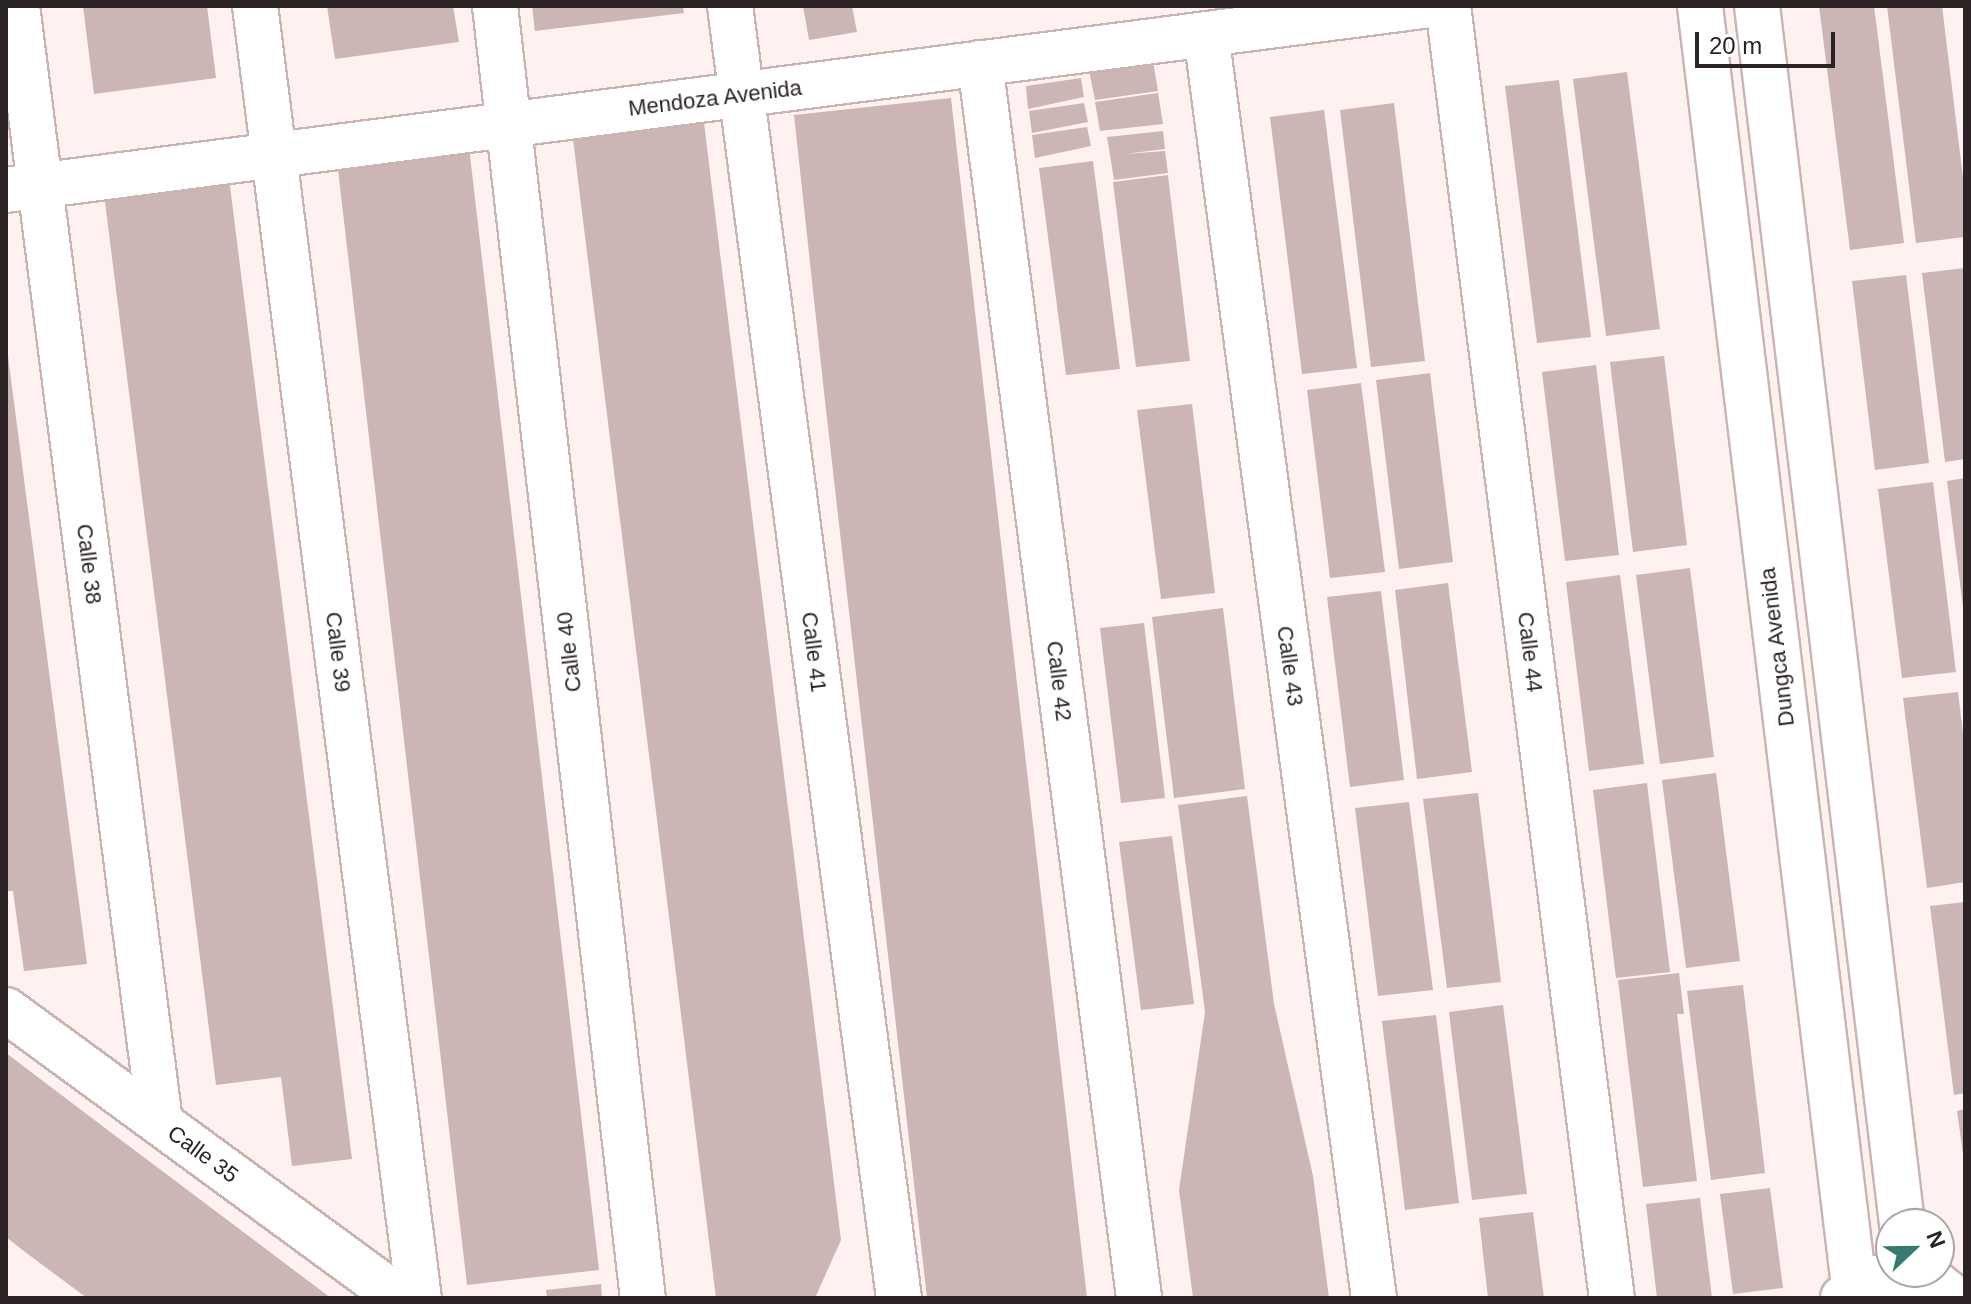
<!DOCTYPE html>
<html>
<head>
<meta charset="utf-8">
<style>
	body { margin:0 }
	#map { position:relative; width:1971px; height:1304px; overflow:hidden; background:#fff1f0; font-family:Helvetica,sans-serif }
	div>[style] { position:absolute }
	.building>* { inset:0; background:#cbb5b5 }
	.roads { filter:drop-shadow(2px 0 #c9b3b3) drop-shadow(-2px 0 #c9b3b3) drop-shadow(0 2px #c9b3b3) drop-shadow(0 -2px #c9b3b3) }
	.minor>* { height:44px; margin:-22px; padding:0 22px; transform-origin:22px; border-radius:22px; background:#fff }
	span { translate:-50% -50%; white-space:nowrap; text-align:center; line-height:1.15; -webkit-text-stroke:8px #fff; paint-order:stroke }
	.street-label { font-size:22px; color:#2c2424 }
	.frame { position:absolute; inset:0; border:8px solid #2c2424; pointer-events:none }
	.north { position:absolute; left:1875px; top:1208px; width:80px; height:80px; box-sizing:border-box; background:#fff; border:2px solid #aba7a7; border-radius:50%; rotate:68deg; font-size:22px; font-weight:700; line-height:32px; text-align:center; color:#2c2424 }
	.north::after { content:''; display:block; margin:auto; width:28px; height:36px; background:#377b6e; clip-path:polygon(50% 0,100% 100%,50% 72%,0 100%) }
	.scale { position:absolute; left:1695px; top:32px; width:140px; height:36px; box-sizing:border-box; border:4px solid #2c2424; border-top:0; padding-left:10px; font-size:24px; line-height:28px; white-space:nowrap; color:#2c2424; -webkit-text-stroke:6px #fff; paint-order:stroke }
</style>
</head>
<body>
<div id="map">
	<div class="building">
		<i style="clip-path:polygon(83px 6px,207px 6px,216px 78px,94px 94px)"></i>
		<i style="clip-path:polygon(327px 6px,453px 6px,459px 42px,335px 59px)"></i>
		<i style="clip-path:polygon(532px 6px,683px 6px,684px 13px,535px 31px)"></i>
		<i style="clip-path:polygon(803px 6px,852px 6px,857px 32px,809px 40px)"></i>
		<i style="clip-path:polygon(1819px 6px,1874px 6px,1904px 243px,1850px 250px)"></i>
		<i style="clip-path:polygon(1887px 6px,1942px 6px,1965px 194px,1965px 237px,1916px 243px)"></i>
		<i style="clip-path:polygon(1153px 61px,1158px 91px,1095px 100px,1089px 70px)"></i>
		<i style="clip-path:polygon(1627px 72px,1660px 329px,1606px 336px,1573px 79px)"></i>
		<i style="clip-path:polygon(1081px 78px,1084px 97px,1028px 109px,1026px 86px)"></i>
		<i style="clip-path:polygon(1559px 80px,1591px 337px,1537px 343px,1505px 86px)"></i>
		<i style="clip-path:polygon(1158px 93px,1163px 124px,1100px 131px,1095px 102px)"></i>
		<i style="clip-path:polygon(951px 98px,1006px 587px,1087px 1298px,927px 1298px,824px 392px,794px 115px)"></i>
		<i style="clip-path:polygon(1084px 103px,1088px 122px,1032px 133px,1029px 111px)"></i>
		<i style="clip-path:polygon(1394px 103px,1425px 361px,1371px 367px,1340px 110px)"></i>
		<i style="clip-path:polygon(1324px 110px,1357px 368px,1302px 374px,1270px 117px)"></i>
		<i style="clip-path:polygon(704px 123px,841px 1240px,815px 1298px,716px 1298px,573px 139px)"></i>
		<i style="clip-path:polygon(1087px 127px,1091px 146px,1035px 158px,1032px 135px)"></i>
		<i style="clip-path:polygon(1163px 131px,1165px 149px,1124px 154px,1165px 151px,1168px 173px,1114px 180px,1107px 137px)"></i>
		<i style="clip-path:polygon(468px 138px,599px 1270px,467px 1285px,336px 152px)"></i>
		<i style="clip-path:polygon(1093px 161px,1120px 369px,1066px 375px,1039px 168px)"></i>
		<i style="clip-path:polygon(1168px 175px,1190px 361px,1136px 367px,1113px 182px)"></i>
		<i style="clip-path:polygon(229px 178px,352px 1159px,292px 1166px,281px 1077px,216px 1085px,104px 194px)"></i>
		<i style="clip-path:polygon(1965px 268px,1965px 459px,1945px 462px,1922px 273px)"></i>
		<i style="clip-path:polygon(1906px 275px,1929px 463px,1875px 470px,1852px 281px)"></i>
		<i style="clip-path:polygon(8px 356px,87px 964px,24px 971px,13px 891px,6px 891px)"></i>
		<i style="clip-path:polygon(1664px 356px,1687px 545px,1633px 552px,1610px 362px)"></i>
		<i style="clip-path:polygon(1596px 365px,1619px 555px,1565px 561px,1542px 372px)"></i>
		<i style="clip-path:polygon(1430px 373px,1453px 562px,1399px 569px,1376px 380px)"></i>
		<i style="clip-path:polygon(1361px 383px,1385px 572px,1330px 578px,1307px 390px)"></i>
		<i style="clip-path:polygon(1192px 404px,1215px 593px,1161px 599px,1137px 410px)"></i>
		<i style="clip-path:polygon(1965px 478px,1965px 607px,1963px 607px,1947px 481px)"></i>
		<i style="clip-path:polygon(1933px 482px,1956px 672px,1902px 678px,1878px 489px)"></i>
		<i style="clip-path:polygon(1690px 568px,1714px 757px,1660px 764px,1636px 575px)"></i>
		<i style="clip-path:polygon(1620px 575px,1644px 764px,1589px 771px,1566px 582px)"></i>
		<i style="clip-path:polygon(1448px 583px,1472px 772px,1417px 779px,1395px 590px)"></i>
		<i style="clip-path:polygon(1381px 591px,1404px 780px,1350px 787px,1327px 597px)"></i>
		<i style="clip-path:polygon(1223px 608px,1245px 789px,1174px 798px,1152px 617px)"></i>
		<i style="clip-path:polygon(1144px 623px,1165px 798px,1121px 803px,1100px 628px)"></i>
		<i style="clip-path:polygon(1958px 692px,1965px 750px,1965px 882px,1927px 888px,1903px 698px)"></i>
		<i style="clip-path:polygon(1716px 773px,1740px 961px,1686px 968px,1662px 780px)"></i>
		<i style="clip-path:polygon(1647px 783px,1670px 972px,1616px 978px,1593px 790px)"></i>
		<i style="clip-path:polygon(1478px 793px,1501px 982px,1447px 988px,1423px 799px)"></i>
		<i style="clip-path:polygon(1247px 796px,1274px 1004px,1313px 1176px,1329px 1298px,1193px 1298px,1179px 1190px,1205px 1012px,1178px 805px)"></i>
		<i style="clip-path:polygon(1409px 802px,1433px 990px,1378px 996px,1355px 808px)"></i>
		<i style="clip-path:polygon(1172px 836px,1194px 1004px,1141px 1010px,1119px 842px)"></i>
		<i style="clip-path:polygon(1965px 902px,1965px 1093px,1954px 1095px,1930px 906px)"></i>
		<i style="clip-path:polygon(1679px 973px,1684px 1014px,1677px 1014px,1697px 1181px,1643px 1187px,1618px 980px)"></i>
		<i style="clip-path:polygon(1743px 985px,1765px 1173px,1711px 1180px,1687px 991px)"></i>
		<i style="clip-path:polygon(1503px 1005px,1527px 1194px,1472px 1200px,1449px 1012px)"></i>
		<i style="clip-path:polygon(1436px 1015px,1459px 1203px,1405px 1210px,1382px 1021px)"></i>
		<i style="clip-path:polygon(6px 1053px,109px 1131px,331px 1298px,87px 1298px,25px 1252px,6px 1237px)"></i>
		<i style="clip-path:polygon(1965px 1109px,1965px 1154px,1963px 1154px,1957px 1111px)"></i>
		<i style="clip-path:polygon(1770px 1188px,1783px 1288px,1733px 1294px,1720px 1194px)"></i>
		<i style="clip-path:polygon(1700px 1198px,1712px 1298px,1657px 1298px,1646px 1204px)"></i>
		<i style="clip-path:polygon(1533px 1212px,1544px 1298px,1488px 1298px,1479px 1218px)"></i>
		<i style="clip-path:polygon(601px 1284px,602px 1298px,547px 1298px,546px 1290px)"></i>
	</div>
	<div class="roads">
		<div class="minor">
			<i style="left:17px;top:6px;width:1125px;rotate:82.7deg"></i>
			<i style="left:255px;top:6px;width:1302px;rotate:82.77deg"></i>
			<i style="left:495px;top:6px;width:1300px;rotate:83.47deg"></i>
			<i style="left:730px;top:6px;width:1303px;rotate:82.55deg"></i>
			<i style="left:1448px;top:6px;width:1302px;rotate:82.77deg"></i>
			<i style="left:1700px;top:6px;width:1290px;rotate:83.14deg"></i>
			<i style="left:1757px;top:6px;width:1227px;rotate:83.21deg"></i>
			<i style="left:1206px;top:34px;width:1275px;rotate:82.43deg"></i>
			<i style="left:980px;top:63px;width:1245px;rotate:82.66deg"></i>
			<i style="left:6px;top:190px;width:1429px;rotate:-7.4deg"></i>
			<i style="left:6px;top:1010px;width:487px;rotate:36.2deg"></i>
			<i style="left:1843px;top:1298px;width:43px;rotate:-28.9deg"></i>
			<i style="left:1881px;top:1277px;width:28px;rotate:-2deg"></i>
			<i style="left:1909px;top:1276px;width:27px;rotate:15deg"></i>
			<i style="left:1935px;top:1283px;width:24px;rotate:38deg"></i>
		</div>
	</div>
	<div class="street-label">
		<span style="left:715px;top:98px;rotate:-7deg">Mendoza Avenida</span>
		<span style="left:89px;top:564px;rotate:83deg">Calle 38</span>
		<span style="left:1777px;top:647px;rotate:-97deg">Dungca Avenida</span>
		<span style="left:338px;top:652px;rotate:83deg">Calle 39</span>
		<span style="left:569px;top:652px;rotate:-97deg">Calle 40</span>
		<span style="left:814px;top:652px;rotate:83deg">Calle 41</span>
		<span style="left:1530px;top:652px;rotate:83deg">Calle 44</span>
		<span style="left:1290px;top:666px;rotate:82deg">Calle 43</span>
		<span style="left:1059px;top:681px;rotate:83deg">Calle 42</span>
		<span style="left:203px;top:1154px;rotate:36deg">Calle 35</span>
	</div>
	<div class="frame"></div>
	<div class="north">N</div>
	<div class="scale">20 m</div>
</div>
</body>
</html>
